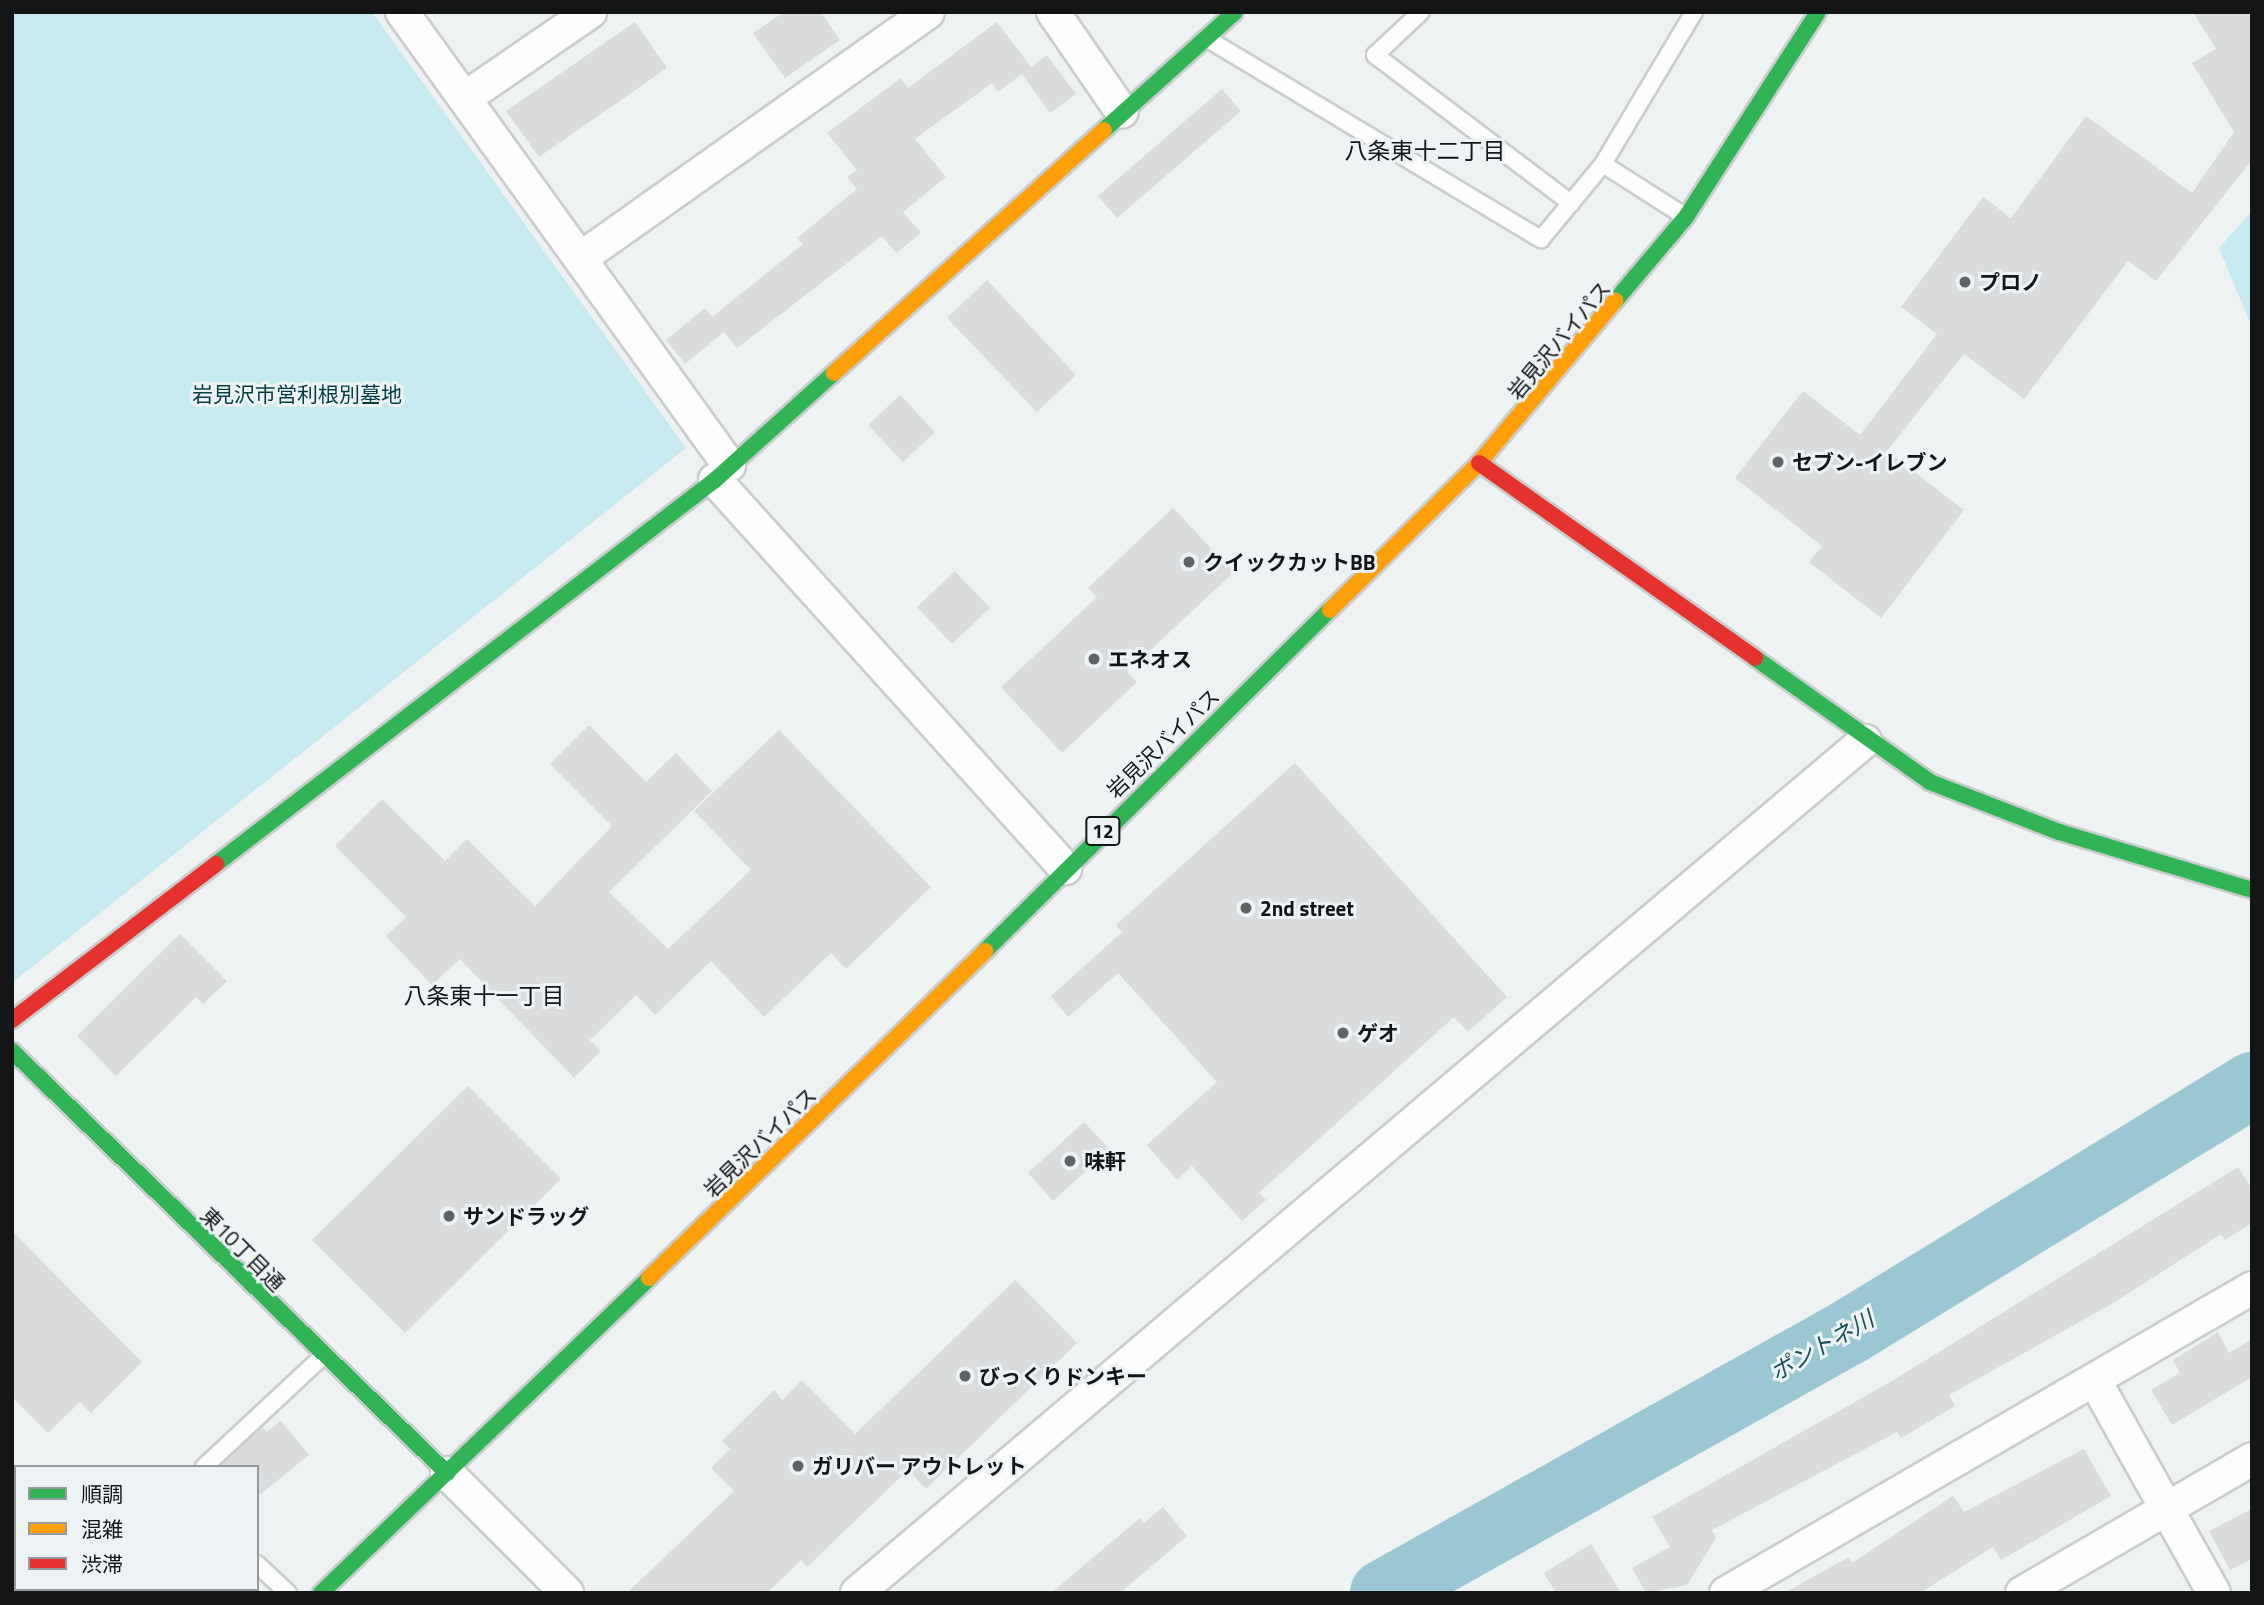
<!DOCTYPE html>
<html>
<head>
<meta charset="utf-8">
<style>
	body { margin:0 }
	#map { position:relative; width:2264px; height:1605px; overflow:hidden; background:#eff2f3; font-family:"Titillium Web","Noto Sans JP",sans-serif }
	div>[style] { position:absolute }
	.green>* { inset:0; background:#c7eaf2 }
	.river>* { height:66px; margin:-33px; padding:0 33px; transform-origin:33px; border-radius:33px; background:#9ac7d1 }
	.building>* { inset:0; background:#d9dbdc }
	.roads { filter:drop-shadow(2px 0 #cacdcd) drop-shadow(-2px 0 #cacdcd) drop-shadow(0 2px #cacdcd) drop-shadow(0 -2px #cacdcd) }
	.lane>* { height:16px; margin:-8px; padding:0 8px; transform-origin:8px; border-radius:8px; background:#fdfdfd }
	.street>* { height:32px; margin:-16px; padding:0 16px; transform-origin:16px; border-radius:16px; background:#fdfdfd }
	.fast>* { height:16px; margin:-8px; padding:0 8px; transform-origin:8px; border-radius:8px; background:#30b455 }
	.slow>* { height:16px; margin:-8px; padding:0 8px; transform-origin:8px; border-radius:8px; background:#ff9f0a }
	.jam>* { height:16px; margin:-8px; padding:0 8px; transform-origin:8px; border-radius:8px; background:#e5322d }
	.dots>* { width:19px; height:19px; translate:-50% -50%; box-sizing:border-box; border:4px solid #edf3f5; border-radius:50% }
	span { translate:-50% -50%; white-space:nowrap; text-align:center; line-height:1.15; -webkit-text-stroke:6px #edf3f5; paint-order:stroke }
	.shield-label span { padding:2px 5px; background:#edf3f5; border:2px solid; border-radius:5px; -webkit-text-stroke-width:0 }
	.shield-label { font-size:19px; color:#131516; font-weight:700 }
	.poi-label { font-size:21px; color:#131516; font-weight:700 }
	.left { translate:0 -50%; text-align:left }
	.street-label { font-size:21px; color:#131516 }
	.park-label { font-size:21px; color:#003d46 }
	.neighbourhood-label { font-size:23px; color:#131516 }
	.water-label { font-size:23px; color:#184f59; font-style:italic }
	.frame { position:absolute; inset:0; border:14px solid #131516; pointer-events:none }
	.legend { position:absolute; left:14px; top:1465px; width:245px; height:126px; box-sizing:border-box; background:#edf3f5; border:2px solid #969a9c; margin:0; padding:9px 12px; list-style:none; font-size:21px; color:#131516 }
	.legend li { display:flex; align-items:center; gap:14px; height:35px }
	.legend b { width:35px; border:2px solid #969a9c }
</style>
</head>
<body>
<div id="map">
	<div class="green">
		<i style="clip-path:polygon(12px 12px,372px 12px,686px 448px,12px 983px)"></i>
		<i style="clip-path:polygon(2252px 211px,2252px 328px,2219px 248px)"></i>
	</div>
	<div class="river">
		<i style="left:1383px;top:1593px;width:534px;rotate:-29.25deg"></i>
		<i style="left:1849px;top:1332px;width:473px;rotate:-31.5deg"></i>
	</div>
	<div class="building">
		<i style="clip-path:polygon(784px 12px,821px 12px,840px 40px,785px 78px,753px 33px)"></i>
		<i style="clip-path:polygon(2193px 12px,2252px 12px,2252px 160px,2156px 281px,2128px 261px,2024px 399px,1964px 354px,1887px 451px,1964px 510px,1881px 618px,1809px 562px,1822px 546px,1735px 478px,1803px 391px,1860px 435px,1937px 334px,1901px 307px,1983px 197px,2011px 218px,2086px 116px,2192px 193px,2234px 132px,2192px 63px,2216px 49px)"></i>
		<i style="clip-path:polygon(635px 22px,667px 68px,539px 157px,506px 111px)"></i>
		<i style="clip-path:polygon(997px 22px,1031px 67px,1047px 55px,1076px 94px,1050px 113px,1022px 74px,998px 92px,992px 83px,915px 139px,946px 177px,903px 212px,921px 233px,896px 253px,882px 236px,737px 348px,724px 332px,685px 364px,666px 340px,705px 308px,712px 317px,803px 244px,797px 238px,857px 189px,847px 177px,857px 170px,827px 133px,901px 78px,908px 88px)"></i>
		<i style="clip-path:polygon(1222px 89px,1241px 111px,1117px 218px,1098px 196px)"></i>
		<i style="clip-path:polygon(987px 280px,1076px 375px,1037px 412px,947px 318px)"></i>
		<i style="clip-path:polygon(900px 395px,935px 432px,903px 462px,868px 425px)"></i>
		<i style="clip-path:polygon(1173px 508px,1234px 572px,1127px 672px,1137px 682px,1062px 753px,1001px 687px,1097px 597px,1088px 588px)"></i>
		<i style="clip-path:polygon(955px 571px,990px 608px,952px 644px,917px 607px)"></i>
		<i style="clip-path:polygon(589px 725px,646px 782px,676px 753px,712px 791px,609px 892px,668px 949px,751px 870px,694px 811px,779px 730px,931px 887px,846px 969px,831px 953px,764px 1017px,711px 961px,655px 1015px,636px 995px,590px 1040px,601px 1051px,574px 1078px,460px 959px,432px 985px,386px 936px,406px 917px,335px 846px,382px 799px,445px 861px,467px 839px,535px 906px,612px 826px,550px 764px)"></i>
		<i style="clip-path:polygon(1295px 763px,1507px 997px,1468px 1032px,1454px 1017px,1259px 1193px,1266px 1200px,1242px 1221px,1192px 1166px,1177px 1180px,1147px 1145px,1217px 1082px,1118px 973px,1068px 1017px,1051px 996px,1122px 932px,1116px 925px)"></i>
		<i style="clip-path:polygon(180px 934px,227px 981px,203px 1004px,196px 997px,116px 1076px,77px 1036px)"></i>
		<i style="clip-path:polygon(468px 1086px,561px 1179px,405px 1333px,312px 1240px)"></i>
		<i style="clip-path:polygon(1084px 1122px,1110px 1149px,1053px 1201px,1028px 1173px)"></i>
		<i style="clip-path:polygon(2238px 1167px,2252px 1189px,2252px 1223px,2225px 1240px,2221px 1234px,2115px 1302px,1949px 1395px,1955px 1406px,1901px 1438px,1897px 1432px,1712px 1530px,1716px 1538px,1687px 1585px,1646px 1593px,1632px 1568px,1670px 1547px,1652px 1517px,1892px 1381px)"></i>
		<i style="clip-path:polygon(12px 1231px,142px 1362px,91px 1413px,80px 1402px,48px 1433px,12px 1397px)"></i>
		<i style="clip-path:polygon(1015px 1280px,1077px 1343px,926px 1489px,908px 1470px,807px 1567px,801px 1560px,767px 1593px,627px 1593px,734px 1491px,711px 1468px,730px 1449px,722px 1441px,774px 1390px,782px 1400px,802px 1380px,855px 1434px)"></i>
		<i style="clip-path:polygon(2218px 1332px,2229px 1353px,2252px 1339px,2252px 1377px,2172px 1425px,2151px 1390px,2180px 1373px,2173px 1360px)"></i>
		<i style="clip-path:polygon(281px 1421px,309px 1455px,257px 1497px,257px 1467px,220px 1467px,262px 1427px,267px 1432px)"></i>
		<i style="clip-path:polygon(2084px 1449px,2111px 1496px,2001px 1560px,1993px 1547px,1920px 1593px,1784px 1593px,1849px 1557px,1852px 1563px,1953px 1496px,1964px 1512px)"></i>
		<i style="clip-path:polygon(1163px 1507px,1187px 1536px,1120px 1593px,1051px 1593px,1140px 1518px,1144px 1523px)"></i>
		<i style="clip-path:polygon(2252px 1509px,2252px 1559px,2230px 1570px,2209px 1531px)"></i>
		<i style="clip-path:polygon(1591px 1544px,1621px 1593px,1556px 1593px,1544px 1573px)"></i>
	</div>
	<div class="roads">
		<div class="lane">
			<i style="left:1421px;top:12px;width:63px;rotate:136.9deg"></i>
			<i style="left:1375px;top:55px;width:246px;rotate:37.1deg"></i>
			<i style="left:1206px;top:38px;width:391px;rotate:31deg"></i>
			<i style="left:1541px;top:239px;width:97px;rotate:-50.4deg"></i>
			<i style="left:1603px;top:164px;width:98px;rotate:32.6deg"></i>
			<i style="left:1603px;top:164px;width:177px;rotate:-59.1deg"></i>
			<i style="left:204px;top:1467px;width:161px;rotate:-43deg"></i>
			<i style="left:257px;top:1564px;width:42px;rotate:43.1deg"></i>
		</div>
		<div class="street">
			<i style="left:402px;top:12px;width:559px;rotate:54.18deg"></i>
			<i style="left:1053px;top:12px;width:121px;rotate:55.4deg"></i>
			<i style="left:465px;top:98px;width:152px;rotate:-34.5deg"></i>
			<i style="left:581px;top:258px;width:425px;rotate:-35.3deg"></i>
			<i style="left:715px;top:480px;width:523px;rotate:47.95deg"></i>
			<i style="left:2095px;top:1381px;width:243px;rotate:60.7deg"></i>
			<i style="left:447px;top:1473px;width:170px;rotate:45deg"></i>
			<i style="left:857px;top:1593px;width:1320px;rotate:-40.21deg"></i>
			<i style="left:1726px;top:1593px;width:608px;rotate:-30.11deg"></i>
			<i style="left:2022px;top:1593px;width:266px;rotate:-30.2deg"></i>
		</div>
		<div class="fast">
			<i style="left:1104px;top:130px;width:176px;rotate:-42deg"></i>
			<i style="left:1615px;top:301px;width:110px;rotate:-49.8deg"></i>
			<i style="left:1686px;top:217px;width:244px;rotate:-57.2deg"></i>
			<i style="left:1755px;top:658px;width:214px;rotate:35.3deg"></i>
			<i style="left:1930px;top:782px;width:138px;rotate:21.2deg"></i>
			<i style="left:2059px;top:832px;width:202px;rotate:16.7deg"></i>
			<i style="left:216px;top:864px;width:630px;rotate:-37.58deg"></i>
			<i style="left:715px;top:480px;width:160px;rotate:-42deg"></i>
			<i style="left:985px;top:951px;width:485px;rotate:-44.7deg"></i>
			<i style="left:12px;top:1051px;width:606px;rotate:44.13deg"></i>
			<i style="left:321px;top:1593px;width:455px;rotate:-43.8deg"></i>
		</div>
		<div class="slow">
			<i style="left:834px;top:373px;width:363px;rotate:-42deg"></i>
			<i style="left:1330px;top:610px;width:209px;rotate:-44.6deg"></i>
			<i style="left:1479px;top:463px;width:212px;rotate:-50deg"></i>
			<i style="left:649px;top:1278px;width:469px;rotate:-44.2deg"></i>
		</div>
		<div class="jam">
			<i style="left:1479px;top:463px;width:338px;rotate:35.2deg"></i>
			<i style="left:12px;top:1020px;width:257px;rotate:-37.4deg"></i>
		</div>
	</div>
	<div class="dots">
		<i style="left:1965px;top:282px;background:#606263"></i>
		<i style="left:1778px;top:462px;background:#606263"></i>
		<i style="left:1189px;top:562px;background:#606263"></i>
		<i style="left:1094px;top:659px;background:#606263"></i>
		<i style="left:1246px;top:908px;background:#606263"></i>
		<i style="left:1343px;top:1033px;background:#606263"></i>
		<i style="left:1070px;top:1161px;background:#606263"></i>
		<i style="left:449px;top:1216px;background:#606263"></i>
		<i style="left:965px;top:1376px;background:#606263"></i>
		<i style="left:798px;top:1466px;background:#606263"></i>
	</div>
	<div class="shield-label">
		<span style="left:1103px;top:831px">12</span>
	</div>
	<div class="poi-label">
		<span class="left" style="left:1979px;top:282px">プロノ</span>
		<span class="left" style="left:1792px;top:462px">セブン-イレブン</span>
		<span class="left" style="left:1203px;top:562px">クイックカットBB</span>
		<span class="left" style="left:1108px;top:659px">エネオス</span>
		<span class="left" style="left:1260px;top:908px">2nd street</span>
		<span class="left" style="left:1357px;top:1033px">ゲオ</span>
		<span class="left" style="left:1084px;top:1161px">味軒</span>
		<span class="left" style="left:463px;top:1216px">サンドラッグ</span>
		<span class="left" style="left:979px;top:1376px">びっくりドンキー</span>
		<span class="left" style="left:812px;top:1466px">ガリバー アウトレット</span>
	</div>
	<div class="street-label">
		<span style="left:1559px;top:340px;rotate:-50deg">岩見沢バイパス</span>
		<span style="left:1163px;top:743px;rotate:-44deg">岩見沢バイパス</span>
		<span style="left:760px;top:1142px;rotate:-44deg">岩見沢バイパス</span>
		<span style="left:243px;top:1249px;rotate:45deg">東10丁目通</span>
	</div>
	<div class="park-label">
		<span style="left:297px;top:394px">岩見沢市営利根別墓地</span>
	</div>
	<div class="neighbourhood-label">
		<span style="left:1425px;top:151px">八条東十二丁目</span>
		<span style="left:484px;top:996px">八条東十一丁目</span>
	</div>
	<div class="water-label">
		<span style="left:1822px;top:1346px;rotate:-30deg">ポントネ川</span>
	</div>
	<div class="frame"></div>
	<ul class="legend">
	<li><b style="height:9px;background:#30b455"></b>順調</li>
	<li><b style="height:9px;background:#ff9f0a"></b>混雑</li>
	<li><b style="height:9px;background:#e5322d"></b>渋滞</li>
	</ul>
</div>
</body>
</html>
